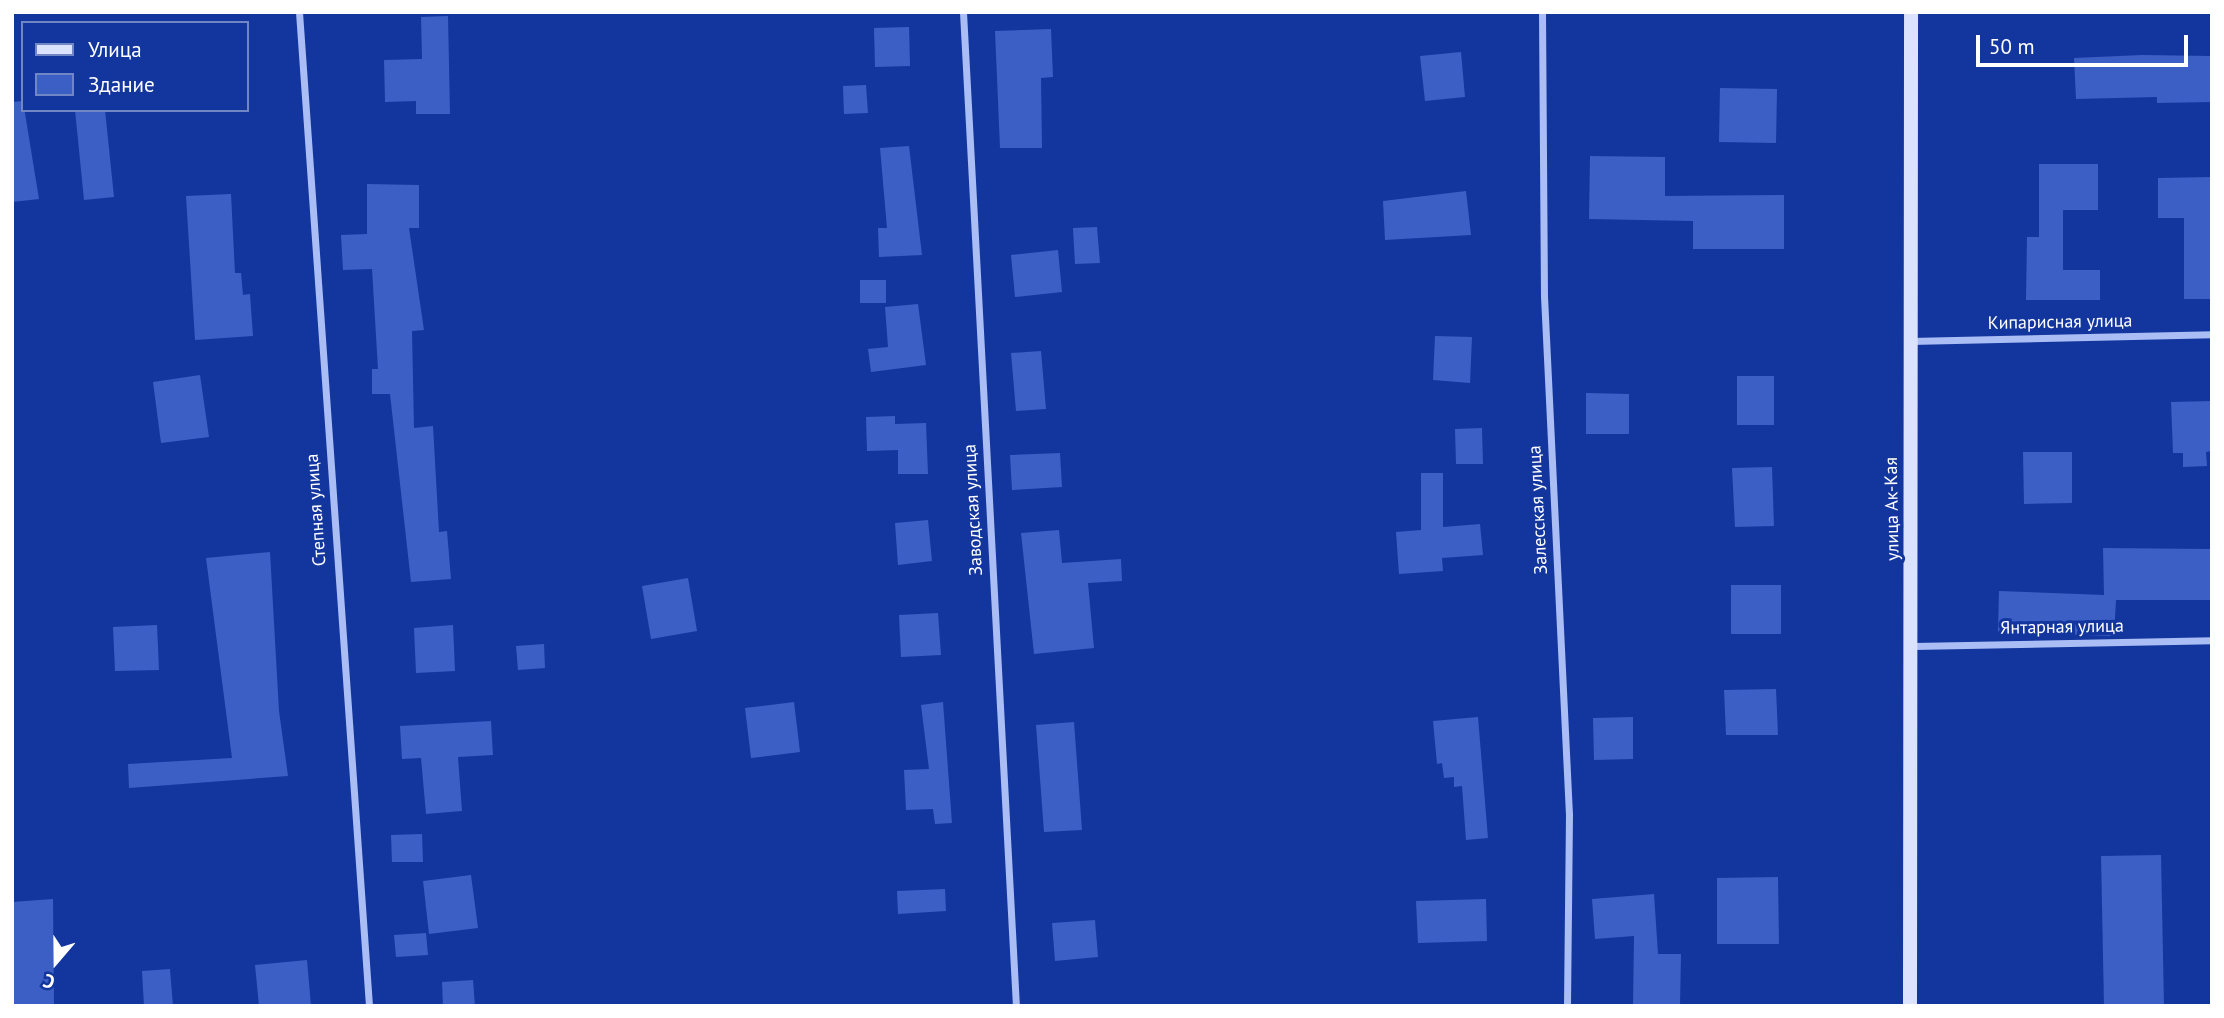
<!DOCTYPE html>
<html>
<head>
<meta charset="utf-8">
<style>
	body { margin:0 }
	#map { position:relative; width:2224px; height:1018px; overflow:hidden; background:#13369e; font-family:"PT Sans",sans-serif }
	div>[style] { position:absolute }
	.building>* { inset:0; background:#3c5fc5 }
	.street>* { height:7px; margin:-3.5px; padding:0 3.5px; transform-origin:3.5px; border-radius:3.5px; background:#aabdf4 }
	.secondary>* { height:14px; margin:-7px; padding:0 7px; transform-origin:7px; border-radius:7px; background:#dae2fd }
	span { translate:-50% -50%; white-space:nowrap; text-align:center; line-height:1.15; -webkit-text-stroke:6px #13369e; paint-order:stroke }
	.street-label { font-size:18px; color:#fff }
	.frame { position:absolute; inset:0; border:14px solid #fff; pointer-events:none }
	.legend { position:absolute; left:21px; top:21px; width:228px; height:91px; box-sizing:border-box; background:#13369e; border:2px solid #7186c5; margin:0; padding:9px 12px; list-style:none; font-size:21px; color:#fff }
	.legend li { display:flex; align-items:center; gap:14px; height:35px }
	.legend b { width:35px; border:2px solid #7186c5 }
	.north { position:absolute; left:21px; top:927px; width:70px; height:70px; -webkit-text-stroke:5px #13369e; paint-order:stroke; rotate:200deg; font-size:19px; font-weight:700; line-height:28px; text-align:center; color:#fff }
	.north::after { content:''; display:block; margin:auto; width:24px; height:32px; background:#fff; clip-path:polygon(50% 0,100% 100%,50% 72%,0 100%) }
	.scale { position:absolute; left:1976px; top:35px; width:212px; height:32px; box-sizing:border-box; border:4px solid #fff; border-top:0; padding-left:9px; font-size:21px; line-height:24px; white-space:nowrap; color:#fff; -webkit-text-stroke:5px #13369e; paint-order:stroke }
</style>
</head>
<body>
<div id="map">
	<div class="building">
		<i style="clip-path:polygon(448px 16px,450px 114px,416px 114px,416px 101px,385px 102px,384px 60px,422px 59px,421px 17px)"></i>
		<i style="clip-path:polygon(909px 27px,910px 66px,875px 67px,874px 28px)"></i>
		<i style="clip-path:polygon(1051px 29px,1053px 77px,1041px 78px,1042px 148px,1000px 148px,995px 31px)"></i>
		<i style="clip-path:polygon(1461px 52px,1465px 97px,1425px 101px,1420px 56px)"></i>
		<i style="clip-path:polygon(2142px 55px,2212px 56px,2212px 102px,2157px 103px,2157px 97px,2076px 99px,2074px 58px)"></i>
		<i style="clip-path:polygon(866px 85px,868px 113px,844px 114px,843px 86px)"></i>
		<i style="clip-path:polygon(1720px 88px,1777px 89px,1776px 143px,1719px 142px)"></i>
		<i style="clip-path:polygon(23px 101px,39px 199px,12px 202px,12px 102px)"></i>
		<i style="clip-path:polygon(75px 110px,105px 110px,114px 197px,84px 200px)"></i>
		<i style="clip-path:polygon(909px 146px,922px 255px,879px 257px,878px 228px,887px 228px,880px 148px)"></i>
		<i style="clip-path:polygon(1590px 156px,1665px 157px,1665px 196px,1784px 195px,1784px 249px,1693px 249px,1693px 221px,1589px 219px)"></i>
		<i style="clip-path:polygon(2039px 164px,2098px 164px,2098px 210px,2063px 210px,2063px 270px,2100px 270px,2100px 300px,2026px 300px,2027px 237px,2039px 237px)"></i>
		<i style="clip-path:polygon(2212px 177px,2212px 299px,2184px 299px,2184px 218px,2158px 218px,2158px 178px)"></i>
		<i style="clip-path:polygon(367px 184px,419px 185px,419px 228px,409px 228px,424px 330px,412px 331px,414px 428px,433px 426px,439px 532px,447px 531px,451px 579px,411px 582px,390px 394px,372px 394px,372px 369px,378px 369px,372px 269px,343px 270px,341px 235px,367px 234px)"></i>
		<i style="clip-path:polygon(1466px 191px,1471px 235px,1385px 240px,1383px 201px)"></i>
		<i style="clip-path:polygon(231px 194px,235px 273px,241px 273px,243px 295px,250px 294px,253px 336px,195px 340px,186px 196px)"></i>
		<i style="clip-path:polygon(1097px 227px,1100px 263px,1075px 264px,1073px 228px)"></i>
		<i style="clip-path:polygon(1058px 250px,1062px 292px,1015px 297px,1011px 255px)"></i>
		<i style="clip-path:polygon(860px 280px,886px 280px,886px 303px,860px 303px)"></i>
		<i style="clip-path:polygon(918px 304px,926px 365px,871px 372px,868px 349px,888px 347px,885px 307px)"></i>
		<i style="clip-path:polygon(1435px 336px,1472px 337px,1470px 383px,1433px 380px)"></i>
		<i style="clip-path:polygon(1041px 351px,1046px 409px,1016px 411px,1011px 353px)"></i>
		<i style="clip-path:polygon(200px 375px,209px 437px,161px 443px,153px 382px)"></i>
		<i style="clip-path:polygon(1737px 376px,1774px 376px,1774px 425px,1737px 425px)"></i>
		<i style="clip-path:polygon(1586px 393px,1629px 394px,1629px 434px,1586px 434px)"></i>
		<i style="clip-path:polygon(2212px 401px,2212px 451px,2206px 452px,2207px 466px,2183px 467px,2183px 453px,2173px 453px,2171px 402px)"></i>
		<i style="clip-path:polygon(895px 416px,895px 424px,926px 423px,928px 474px,898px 474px,898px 450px,867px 451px,866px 417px)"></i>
		<i style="clip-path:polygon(1482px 428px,1483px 464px,1456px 464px,1455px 429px)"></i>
		<i style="clip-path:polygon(2023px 452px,2072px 452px,2072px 503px,2024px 504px)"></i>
		<i style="clip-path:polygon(1060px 453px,1062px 487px,1012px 490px,1010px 455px)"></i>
		<i style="clip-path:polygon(1772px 467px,1774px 526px,1735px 527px,1732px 468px)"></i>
		<i style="clip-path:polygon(1421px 473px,1443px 473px,1443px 527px,1480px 524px,1483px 555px,1442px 558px,1443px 571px,1399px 574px,1396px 532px,1421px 530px)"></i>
		<i style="clip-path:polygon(928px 520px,932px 561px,898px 565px,895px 523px)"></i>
		<i style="clip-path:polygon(1059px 530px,1062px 563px,1121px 559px,1122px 581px,1088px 583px,1094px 648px,1034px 654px,1021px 533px)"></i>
		<i style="clip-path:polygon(2103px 548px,2212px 549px,2212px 600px,2116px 600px,2114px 636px,1998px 632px,1999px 591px,2104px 595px)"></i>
		<i style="clip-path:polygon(270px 552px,279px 711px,288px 776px,129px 788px,128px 764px,232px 758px,206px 558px)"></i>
		<i style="clip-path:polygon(688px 578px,697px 631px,651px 639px,642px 586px)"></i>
		<i style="clip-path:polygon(1731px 585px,1781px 585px,1781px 634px,1731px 634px)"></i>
		<i style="clip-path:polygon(938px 613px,941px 655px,901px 657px,899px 615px)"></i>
		<i style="clip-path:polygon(157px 625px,159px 670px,115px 671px,113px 627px)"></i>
		<i style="clip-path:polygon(453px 625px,455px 671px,416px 673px,414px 628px)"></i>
		<i style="clip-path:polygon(544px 644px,545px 668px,518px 670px,516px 646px)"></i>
		<i style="clip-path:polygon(1776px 689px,1778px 735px,1726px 735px,1724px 690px)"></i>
		<i style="clip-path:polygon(794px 702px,800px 752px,751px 758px,745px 708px)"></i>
		<i style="clip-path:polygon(943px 702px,952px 823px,935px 824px,933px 809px,906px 810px,904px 770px,929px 769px,921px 705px)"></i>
		<i style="clip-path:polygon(1478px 717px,1488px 838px,1466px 840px,1462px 786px,1454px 787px,1454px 777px,1444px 778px,1442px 763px,1437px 764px,1433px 721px)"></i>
		<i style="clip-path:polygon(1633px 717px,1633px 759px,1594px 760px,1593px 718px)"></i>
		<i style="clip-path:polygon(491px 721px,493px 755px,458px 757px,462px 811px,426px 814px,421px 758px,402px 759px,400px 726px)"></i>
		<i style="clip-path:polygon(1074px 722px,1082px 830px,1044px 832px,1036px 725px)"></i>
		<i style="clip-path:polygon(422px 834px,423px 862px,392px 862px,391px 835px)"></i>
		<i style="clip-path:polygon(2161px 855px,2164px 1006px,2104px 1006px,2101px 856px)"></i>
		<i style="clip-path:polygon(471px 875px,478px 928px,429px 934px,423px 881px)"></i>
		<i style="clip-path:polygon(1778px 877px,1779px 944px,1717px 944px,1717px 878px)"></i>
		<i style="clip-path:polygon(945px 889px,946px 911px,898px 914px,897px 891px)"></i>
		<i style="clip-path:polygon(1654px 894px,1658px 954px,1681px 954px,1680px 1006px,1633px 1005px,1634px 936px,1595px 939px,1592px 899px)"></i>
		<i style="clip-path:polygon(53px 899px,54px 1006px,12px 1006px,12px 902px)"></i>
		<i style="clip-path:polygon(1486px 899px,1487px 941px,1418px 943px,1416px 901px)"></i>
		<i style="clip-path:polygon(1095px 920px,1098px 957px,1055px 961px,1052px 923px)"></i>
		<i style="clip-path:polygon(426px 933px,428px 955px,396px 957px,394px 935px)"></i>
		<i style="clip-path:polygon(307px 960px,311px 1006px,259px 1006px,255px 965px)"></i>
		<i style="clip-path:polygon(170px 969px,173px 1006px,144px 1006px,142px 971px)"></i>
		<i style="clip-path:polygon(473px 980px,475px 1006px,443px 1006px,442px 982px)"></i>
	</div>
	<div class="street">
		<i style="left:299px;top:12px;width:996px;rotate:85.97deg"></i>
		<i style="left:963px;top:12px;width:995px;rotate:86.95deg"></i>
		<i style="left:1542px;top:12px;width:284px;rotate:89.6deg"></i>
		<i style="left:1544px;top:296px;width:519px;rotate:87.24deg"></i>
		<i style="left:1569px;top:814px;width:192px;rotate:90.6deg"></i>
		<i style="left:1910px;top:341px;width:302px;rotate:-1.3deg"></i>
		<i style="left:1913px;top:646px;width:299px;rotate:-1.1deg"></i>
	</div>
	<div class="secondary">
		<i style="left:1910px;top:1006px;width:994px;rotate:-89.94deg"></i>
	</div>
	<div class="street-label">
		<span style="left:2060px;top:322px;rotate:-1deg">Кипарисная улица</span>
		<span style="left:1892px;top:509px;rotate:-91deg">улица Ак-Кая</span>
		<span style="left:316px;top:510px;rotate:-94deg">Степная улица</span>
		<span style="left:973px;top:510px;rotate:-93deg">Заводская улица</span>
		<span style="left:1538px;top:510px;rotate:-93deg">Залесская улица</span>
		<span style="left:2062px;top:627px;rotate:-1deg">Янтарная улица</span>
	</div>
	<div class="frame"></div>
	<ul class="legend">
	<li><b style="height:9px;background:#dae2fd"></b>Улица</li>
	<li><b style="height:19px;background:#3c5fc5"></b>Здание</li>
	</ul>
	<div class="north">С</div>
	<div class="scale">50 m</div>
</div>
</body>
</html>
